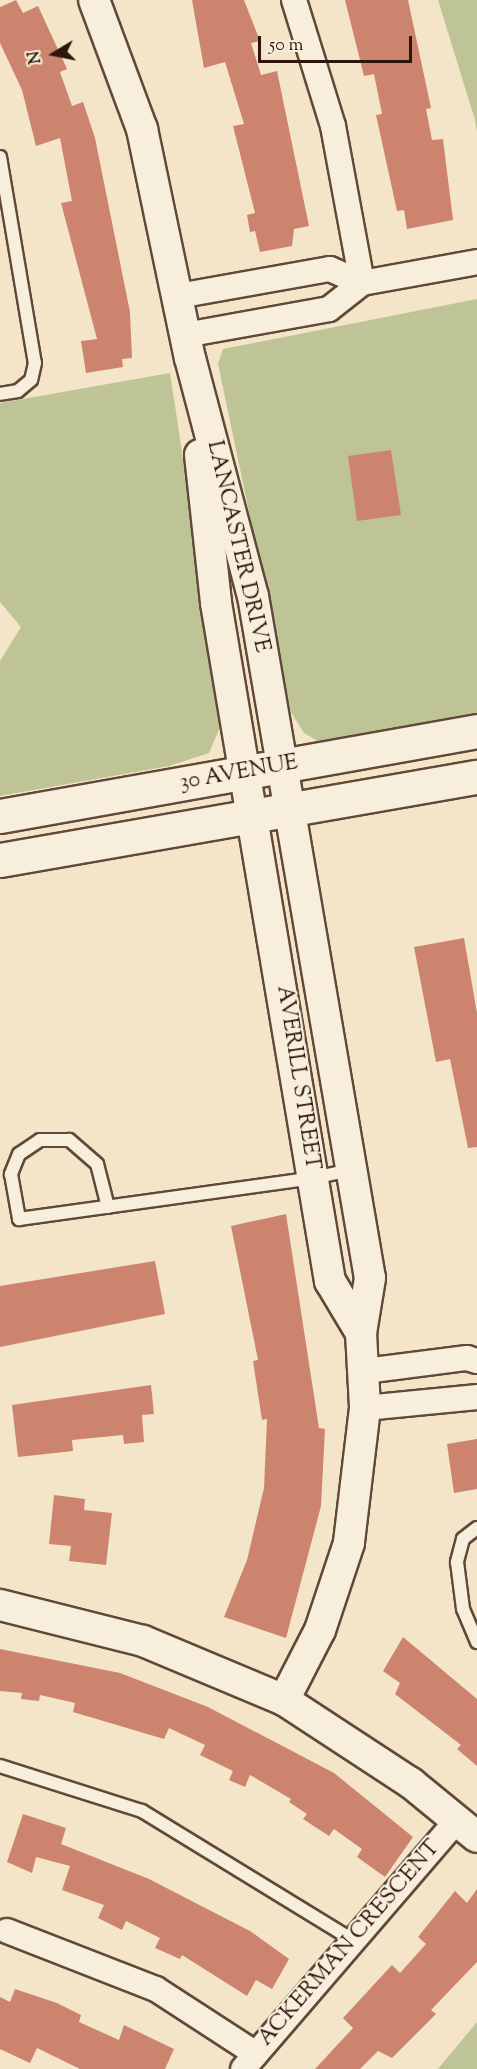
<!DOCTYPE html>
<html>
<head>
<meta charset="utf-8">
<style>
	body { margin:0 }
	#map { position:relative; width:477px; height:2069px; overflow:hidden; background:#f4e5c9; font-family:"Sorts Mill Goudy",serif }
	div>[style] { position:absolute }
	.green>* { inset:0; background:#bec495 }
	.building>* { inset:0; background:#cd846f }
	.roads { filter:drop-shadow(2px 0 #604939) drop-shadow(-2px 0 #604939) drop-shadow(0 2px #604939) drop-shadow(0 -2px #604939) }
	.service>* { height:12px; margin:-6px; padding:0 6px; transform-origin:6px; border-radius:6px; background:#f8eedc }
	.minor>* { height:24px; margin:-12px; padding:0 12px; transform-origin:12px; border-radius:12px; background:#f8eedc }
	.tertiary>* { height:30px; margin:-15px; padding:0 15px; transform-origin:15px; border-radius:15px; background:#f8eedc }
	.secondary>* { height:33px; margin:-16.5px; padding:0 16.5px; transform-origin:16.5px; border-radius:16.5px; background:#f8eedc }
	span { translate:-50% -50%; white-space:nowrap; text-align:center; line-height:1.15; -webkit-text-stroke:4.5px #f8eedc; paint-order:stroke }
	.street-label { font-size:22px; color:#2e1509 }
	.north { position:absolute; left:24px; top:24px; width:60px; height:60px; -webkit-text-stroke:4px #f8eedc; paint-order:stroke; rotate:260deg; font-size:16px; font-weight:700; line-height:24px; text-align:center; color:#2e1509 }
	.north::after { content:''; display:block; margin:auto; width:21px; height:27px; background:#2e1509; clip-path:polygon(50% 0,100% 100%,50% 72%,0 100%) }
	.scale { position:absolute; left:258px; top:36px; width:154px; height:27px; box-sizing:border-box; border:3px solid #2e1509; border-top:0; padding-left:8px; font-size:18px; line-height:21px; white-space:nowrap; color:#2e1509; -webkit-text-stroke:4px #f8eedc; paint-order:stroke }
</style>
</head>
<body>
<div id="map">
	<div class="green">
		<i style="clip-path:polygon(438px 0,477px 0,477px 132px,475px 120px)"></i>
		<i style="clip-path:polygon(477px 299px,477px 715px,318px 741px,304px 733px,291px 712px,218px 364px,223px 349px)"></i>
		<i style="clip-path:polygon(170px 373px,223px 720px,209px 753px,169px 766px,0 796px,0 661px,21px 627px,0 602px,0 403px)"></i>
		<i style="clip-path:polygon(477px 2022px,477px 2069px,438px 2069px)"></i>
	</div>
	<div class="building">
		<i style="clip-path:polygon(16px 0,23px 13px,38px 6px,67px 69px,60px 72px,72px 106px,83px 102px,95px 138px,130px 312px,132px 358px,122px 359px,123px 367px,86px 373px,81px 341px,97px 339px,61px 203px,72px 201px,60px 138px,36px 146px,22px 90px,0 43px,0 7px)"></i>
		<i style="clip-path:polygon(192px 0,244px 0,260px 41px,251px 43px,261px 75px,277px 71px,309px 226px,294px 229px,292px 246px,260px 252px,255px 231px,250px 232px,247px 215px,255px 213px,233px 126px,244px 124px,225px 62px,204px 68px)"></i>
		<i style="clip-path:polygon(345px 0,408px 0,431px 108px,426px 109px,432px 140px,443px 139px,453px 220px,407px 229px,404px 210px,397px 211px,376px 115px,382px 114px,374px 74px,364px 76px)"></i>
		<i style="clip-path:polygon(391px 450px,401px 515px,357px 521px,348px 456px)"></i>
		<i style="clip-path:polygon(464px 938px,477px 1013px,477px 1147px,468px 1148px,450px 1059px,436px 1062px,414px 947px)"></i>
		<i style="clip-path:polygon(286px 1214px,319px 1428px,325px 1429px,321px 1506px,286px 1638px,224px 1617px,247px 1560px,264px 1488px,267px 1419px,262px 1420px,253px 1361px,258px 1360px,231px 1226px)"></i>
		<i style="clip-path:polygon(155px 1261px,165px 1314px,0 1347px,0 1286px)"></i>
		<i style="clip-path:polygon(151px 1385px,154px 1414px,142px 1415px,144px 1442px,124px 1444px,123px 1435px,72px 1440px,73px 1451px,18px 1457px,12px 1405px)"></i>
		<i style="clip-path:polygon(477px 1439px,477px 1489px,454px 1493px,447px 1444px)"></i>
		<i style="clip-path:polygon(54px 1495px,85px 1499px,84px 1510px,112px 1513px,106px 1565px,69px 1561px,71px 1546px,49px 1544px)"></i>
		<i style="clip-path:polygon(403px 1637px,477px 1699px,477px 1766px,457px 1749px,461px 1745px,395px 1694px,400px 1683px,383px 1671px)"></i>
		<i style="clip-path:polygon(0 1649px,120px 1673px,208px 1707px,334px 1773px,413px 1837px,385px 1877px,357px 1857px,362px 1849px,334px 1829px,329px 1836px,303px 1819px,307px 1814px,289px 1802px,291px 1799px,250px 1775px,245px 1787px,229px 1780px,233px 1771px,200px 1755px,205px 1745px,169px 1728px,164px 1739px,73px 1712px,75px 1703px,40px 1695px,39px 1701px,21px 1699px,22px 1693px,0 1691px)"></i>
		<i style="clip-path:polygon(23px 1814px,66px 1828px,61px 1844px,149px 1879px,250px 1931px,289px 1959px,272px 1989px,256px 1980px,247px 1996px,182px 1955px,180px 1959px,155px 1948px,160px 1938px,126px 1921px,122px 1930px,98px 1918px,104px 1905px,62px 1890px,70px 1866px,36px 1857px,32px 1873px,7px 1862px)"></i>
		<i style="clip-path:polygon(477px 1889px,477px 1962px,431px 2010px,436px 2014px,392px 2058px,378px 2051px,360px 2069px,315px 2069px,353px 2028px,343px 2018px,392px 1965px,400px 1973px,426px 1944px,418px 1937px,455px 1891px,467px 1903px)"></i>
		<i style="clip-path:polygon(15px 1989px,57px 2003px,81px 2015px,79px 2022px,119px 2040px,124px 2025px,174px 2049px,165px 2069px,80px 2069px,37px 2048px,30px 2063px,0 2049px,0 1997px,10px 2002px)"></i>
	</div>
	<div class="roads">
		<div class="service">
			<i style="left:0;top:157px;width:209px;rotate:80.4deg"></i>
			<i style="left:35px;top:363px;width:17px;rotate:103deg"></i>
			<i style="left:31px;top:380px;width:17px;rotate:140deg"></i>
			<i style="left:18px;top:391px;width:18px;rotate:171deg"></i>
			<i style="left:108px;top:1207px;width:44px;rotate:-104.3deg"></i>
			<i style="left:97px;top:1164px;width:37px;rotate:-139deg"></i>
			<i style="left:69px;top:1140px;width:29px;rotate:180deg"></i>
			<i style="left:40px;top:1140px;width:25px;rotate:146deg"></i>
			<i style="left:19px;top:1154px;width:22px;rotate:112deg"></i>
			<i style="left:11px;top:1174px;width:46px;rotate:79.9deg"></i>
			<i style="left:19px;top:1219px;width:297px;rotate:-7.9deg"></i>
			<i style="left:313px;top:1178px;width:39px;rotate:-12deg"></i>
			<i style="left:477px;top:1528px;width:18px;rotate:142deg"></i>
			<i style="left:463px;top:1539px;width:24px;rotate:105deg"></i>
			<i style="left:457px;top:1562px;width:47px;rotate:82.7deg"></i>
			<i style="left:463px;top:1609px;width:36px;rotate:67deg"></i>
			<i style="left:0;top:1766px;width:149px;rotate:17.6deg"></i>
			<i style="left:142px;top:1811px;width:249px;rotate:31.5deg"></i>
		</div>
		<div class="minor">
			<i style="left:294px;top:0;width:132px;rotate:72.8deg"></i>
			<i style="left:333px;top:126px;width:160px;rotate:79.5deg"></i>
			<i style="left:178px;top:296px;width:154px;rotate:-10.1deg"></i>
			<i style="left:330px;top:269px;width:35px;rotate:24deg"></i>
			<i style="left:185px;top:335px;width:146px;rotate:-10.2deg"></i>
			<i style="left:329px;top:309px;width:42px;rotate:-38.2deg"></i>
			<i style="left:362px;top:283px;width:117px;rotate:-10.3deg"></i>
			<i style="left:365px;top:1371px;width:103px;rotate:-7.3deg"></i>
			<i style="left:467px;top:1358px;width:10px;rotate:17deg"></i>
			<i style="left:365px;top:1408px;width:113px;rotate:-5.6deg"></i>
			<i style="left:7px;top:1931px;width:160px;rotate:21.3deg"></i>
			<i style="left:156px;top:1989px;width:119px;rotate:33deg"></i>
			<i style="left:243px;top:2069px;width:328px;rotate:-49.3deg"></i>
		</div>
		<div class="tertiary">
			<i style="left:94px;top:0;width:138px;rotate:69.6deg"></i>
			<i style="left:142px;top:129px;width:234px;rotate:78.2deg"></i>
			<i style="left:190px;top:358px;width:246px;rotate:75.2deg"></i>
			<i style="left:253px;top:596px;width:692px;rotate:80.27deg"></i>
			<i style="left:370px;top:1278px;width:56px;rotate:99.3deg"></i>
			<i style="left:361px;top:1333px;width:75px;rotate:86.9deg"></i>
			<i style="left:365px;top:1408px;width:136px;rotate:96.8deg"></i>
			<i style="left:349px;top:1543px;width:92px;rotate:108.4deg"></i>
			<i style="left:320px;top:1630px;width:79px;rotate:117.2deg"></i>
			<i style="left:200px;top:455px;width:149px;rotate:83.8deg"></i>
			<i style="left:216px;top:603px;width:688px;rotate:80.46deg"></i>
			<i style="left:330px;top:1281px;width:61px;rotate:59.2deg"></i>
			<i style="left:0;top:1605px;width:147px;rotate:14.1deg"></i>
			<i style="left:143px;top:1641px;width:153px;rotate:22.7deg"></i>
			<i style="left:284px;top:1700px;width:152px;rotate:33.2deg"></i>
			<i style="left:411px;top:1783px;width:85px;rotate:39.3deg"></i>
		</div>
		<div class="secondary">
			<i style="left:0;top:816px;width:485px;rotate:-10.1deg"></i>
			<i style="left:0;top:860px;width:484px;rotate:-9.9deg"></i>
		</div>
	</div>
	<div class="street-label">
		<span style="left:237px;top:547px;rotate:77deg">LANCASTER DRIVE</span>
		<span style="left:239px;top:774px;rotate:-10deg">30 AVENUE</span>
		<span style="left:297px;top:1078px;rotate:81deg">AVERILL STREET</span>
		<span style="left:350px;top:1944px;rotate:-49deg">ACKERMAN CRESCENT</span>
	</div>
	<div class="north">N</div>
	<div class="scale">50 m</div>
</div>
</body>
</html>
